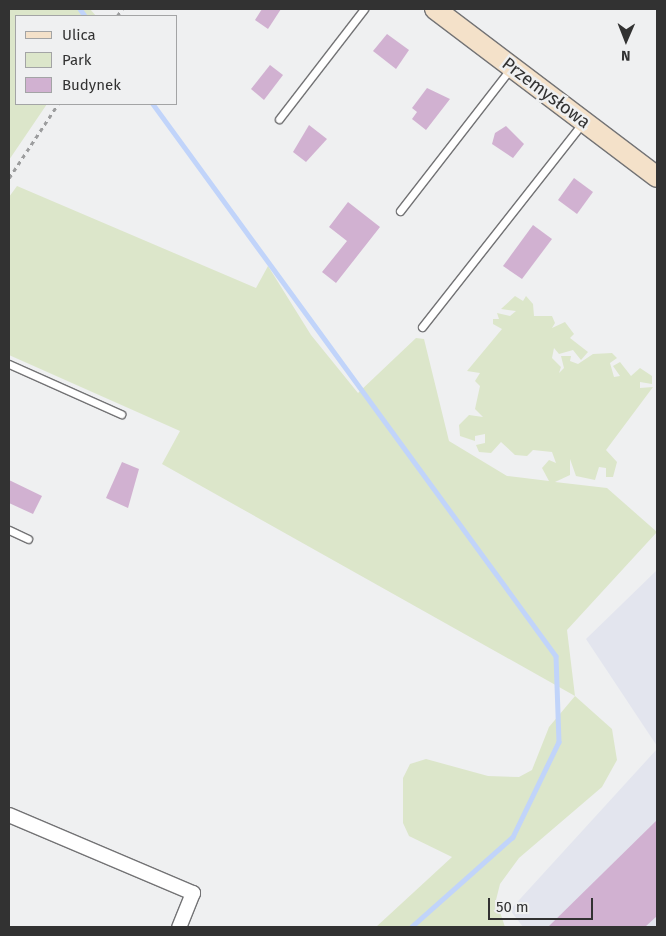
<!DOCTYPE html>
<html>
<head>
<meta charset="utf-8">
<style>
	body { margin:0 }
	#map { position:relative; width:666px; height:936px; overflow:hidden; background:#eff0f1; font-family:"Fira Sans",sans-serif }
	div>[style] { position:absolute }
	.built>* { inset:0; background:#e3e5ee }
	.green>* { inset:0; background:#dce6ca }
	.stream>* { height:4.5px; margin:-2.25px; padding:0 2.25px; transform-origin:2.25px; border-radius:2.25px; background:#c1d4fa }
	.building>* { inset:0; background:#d1b1d1 }
	.path>* { height:2.5px; margin-top:-1.25px; transform-origin:0; background:repeating-linear-gradient(90deg,#9c9d9e 0 4px,transparent 0 8px) }
	.roads { filter:drop-shadow(1px 0 #737375) drop-shadow(-1px 0 #737375) drop-shadow(0 1px #737375) drop-shadow(0 -1px #737375) }
	.lane>* { height:7px; margin:-3.5px; padding:0 3.5px; transform-origin:3.5px; border-radius:3.5px; background:#fff }
	.street>* { height:14px; margin:-7px; padding:0 7px; transform-origin:7px; border-radius:7px; background:#fff }
	.secondary>* { height:20px; margin:-10px; padding:0 10px; transform-origin:10px; border-radius:10px; background:#f4e1c9 }
	span { translate:-50% -50%; white-space:nowrap; text-align:center; line-height:1.15; -webkit-text-stroke:5px #eff0f1; paint-order:stroke }
	.street-label { font-size:18px; color:#323232 }
	.frame { position:absolute; inset:0; border:10px solid #323232; pointer-events:none }
	.legend { position:absolute; left:15px; top:15px; width:162px; height:90px; box-sizing:border-box; background:#eff0f1; border:1px solid #a3a4a5; margin:0; padding:6px 9px; list-style:none; font-size:15px; color:#323232 }
	.legend li { display:flex; align-items:center; gap:10px; height:25px }
	.legend b { width:25px; border:1px solid #a3a4a5 }
	.north { position:absolute; left:601px; top:15px; width:50px; height:50px; -webkit-text-stroke:4px #eff0f1; paint-order:stroke; rotate:181deg; font-size:14px; font-weight:700; line-height:20px; text-align:center; color:#323232 }
	.north::after { content:''; display:block; margin:auto; width:18px; height:22px; background:#323232; clip-path:polygon(50% 0,100% 100%,50% 72%,0 100%) }
	.scale { position:absolute; left:488px; top:898px; width:105px; height:22px; box-sizing:border-box; border:2px solid #323232; border-top:0; padding-left:6px; font-size:15px; line-height:18px; white-space:nowrap; color:#323232; -webkit-text-stroke:4px #eff0f1; paint-order:stroke }
</style>
</head>
<body>
<div id="map">
	<div class="built">
		<i style="clip-path:polygon(657px 570px,657px 746px,586px 639px)"></i>
		<i style="clip-path:polygon(657px 749px,657px 927px,523px 927px,510px 910px)"></i>
	</div>
	<div class="green">
		<i style="clip-path:polygon(9px 9px,90px 9px,96px 16px,16px 16px,16px 104px,47px 104px,9px 160px)"></i>
		<i style="clip-path:polygon(17px 186px,256px 288px,268px 266px,311px 335px,358px 393px,416px 338px,424px 339px,449px 441px,507px 476px,549px 481px,542px 468px,549px 460px,556px 463px,552px 452px,533px 450px,527px 456px,515px 455px,501px 442px,491px 453px,479px 452px,476px 445px,485px 443px,485px 434px,475px 436px,475px 441px,460px 436px,459px 425px,469px 415px,483px 417px,475px 409px,480px 386px,475px 381px,480px 373px,467px 371px,502px 329px,493px 324px,493px 319px,499px 319px,497px 313px,510px 316px,516px 311px,501px 309px,515px 296px,523px 301px,526px 296px,533px 304px,534px 316px,552px 316px,555px 323px,552px 328px,565px 322px,574px 334px,570px 338px,588px 352px,581px 360px,573px 350px,559px 354px,554px 348px,552px 358px,561px 367px,559px 373px,564px 368px,561px 356px,571px 356px,570px 361px,578px 364px,593px 354px,612px 353px,617px 358px,610px 363px,614px 377px,620px 376px,613px 366px,620px 362px,631px 376px,640px 368px,652px 376px,652px 384px,640px 382px,640px 388px,653px 387px,606px 450px,617px 462px,613px 477px,606px 477px,606px 468px,599px 467px,595px 480px,576px 476px,570px 459px,570px 475px,555px 482px,607px 488px,657px 532px,567px 630px,575px 696px,612px 729px,617px 760px,602px 787px,519px 858px,500px 884px,496px 900px,505px 927px,376px 927px,452px 857px,409px 836px,403px 823px,403px 778px,410px 764px,426px 759px,488px 776px,519px 777px,532px 770px,549px 727px,575px 696px,162px 464px,180px 431px,9px 355px,9px 197px)"></i>
	</div>
	<div class="stream">
		<i style="left:80px;top:9px;width:9px;rotate:54deg"></i>
		<i style="left:153px;top:104px;width:683px;rotate:53.87deg"></i>
		<i style="left:556px;top:656px;width:86px;rotate:88deg"></i>
		<i style="left:559px;top:742px;width:106px;rotate:115.8deg"></i>
		<i style="left:513px;top:837px;width:135px;rotate:138.3deg"></i>
	</div>
	<div class="building">
		<i style="clip-path:polygon(262px 9px,281px 9px,268px 29px,255px 20px)"></i>
		<i style="clip-path:polygon(387px 34px,409px 50px,396px 69px,373px 51px)"></i>
		<i style="clip-path:polygon(270px 65px,283px 75px,264px 100px,251px 89px)"></i>
		<i style="clip-path:polygon(427px 88px,450px 99px,426px 130px,412px 119px,417px 112px,412px 108px)"></i>
		<i style="clip-path:polygon(309px 125px,327px 139px,306px 162px,293px 152px)"></i>
		<i style="clip-path:polygon(506px 126px,524px 144px,513px 158px,492px 144px,495px 133px)"></i>
		<i style="clip-path:polygon(574px 178px,593px 192px,577px 214px,558px 200px)"></i>
		<i style="clip-path:polygon(348px 202px,380px 227px,336px 283px,322px 272px,347px 241px,329px 227px)"></i>
		<i style="clip-path:polygon(533px 225px,552px 239px,522px 279px,503px 266px)"></i>
		<i style="clip-path:polygon(122px 462px,139px 469px,128px 508px,106px 498px)"></i>
		<i style="clip-path:polygon(9px 480px,42px 496px,33px 514px,9px 503px)"></i>
		<i style="clip-path:polygon(657px 820px,657px 916px,645px 927px,548px 927px)"></i>
	</div>
	<div class="path">
		<i style="left:117px;top:16px;width:9px;rotate:-54deg"></i>
		<i style="left:9px;top:178px;width:89px;rotate:-56.5deg"></i>
	</div>
	<div class="roads">
		<div class="lane">
			<i style="left:279px;top:119px;width:139px;rotate:-52.3deg"></i>
			<i style="left:400px;top:211px;width:180px;rotate:-52.2deg"></i>
			<i style="left:422px;top:327px;width:258px;rotate:-51.8deg"></i>
			<i style="left:9px;top:364px;width:123px;rotate:24.1deg"></i>
			<i style="left:9px;top:530px;width:21px;rotate:25deg"></i>
		</div>
		<div class="street">
			<i style="left:9px;top:815px;width:200px;rotate:23deg"></i>
			<i style="left:193px;top:893px;width:37px;rotate:112deg"></i>
		</div>
		<div class="secondary">
			<i style="left:435px;top:9px;width:278px;rotate:37.1deg"></i>
		</div>
	</div>
	<div class="street-label">
		<span style="left:546px;top:93px;rotate:37deg">Przemysłowa</span>
	</div>
	<div class="frame"></div>
	<ul class="legend">
	<li><b style="height:6px;background:#f4e1c9"></b>Ulica</li>
	<li><b style="height:14px;background:#dce6ca"></b>Park</li>
	<li><b style="height:14px;background:#d1b1d1"></b>Budynek</li>
	</ul>
	<div class="north">N</div>
	<div class="scale">50 m</div>
</div>
</body>
</html>
